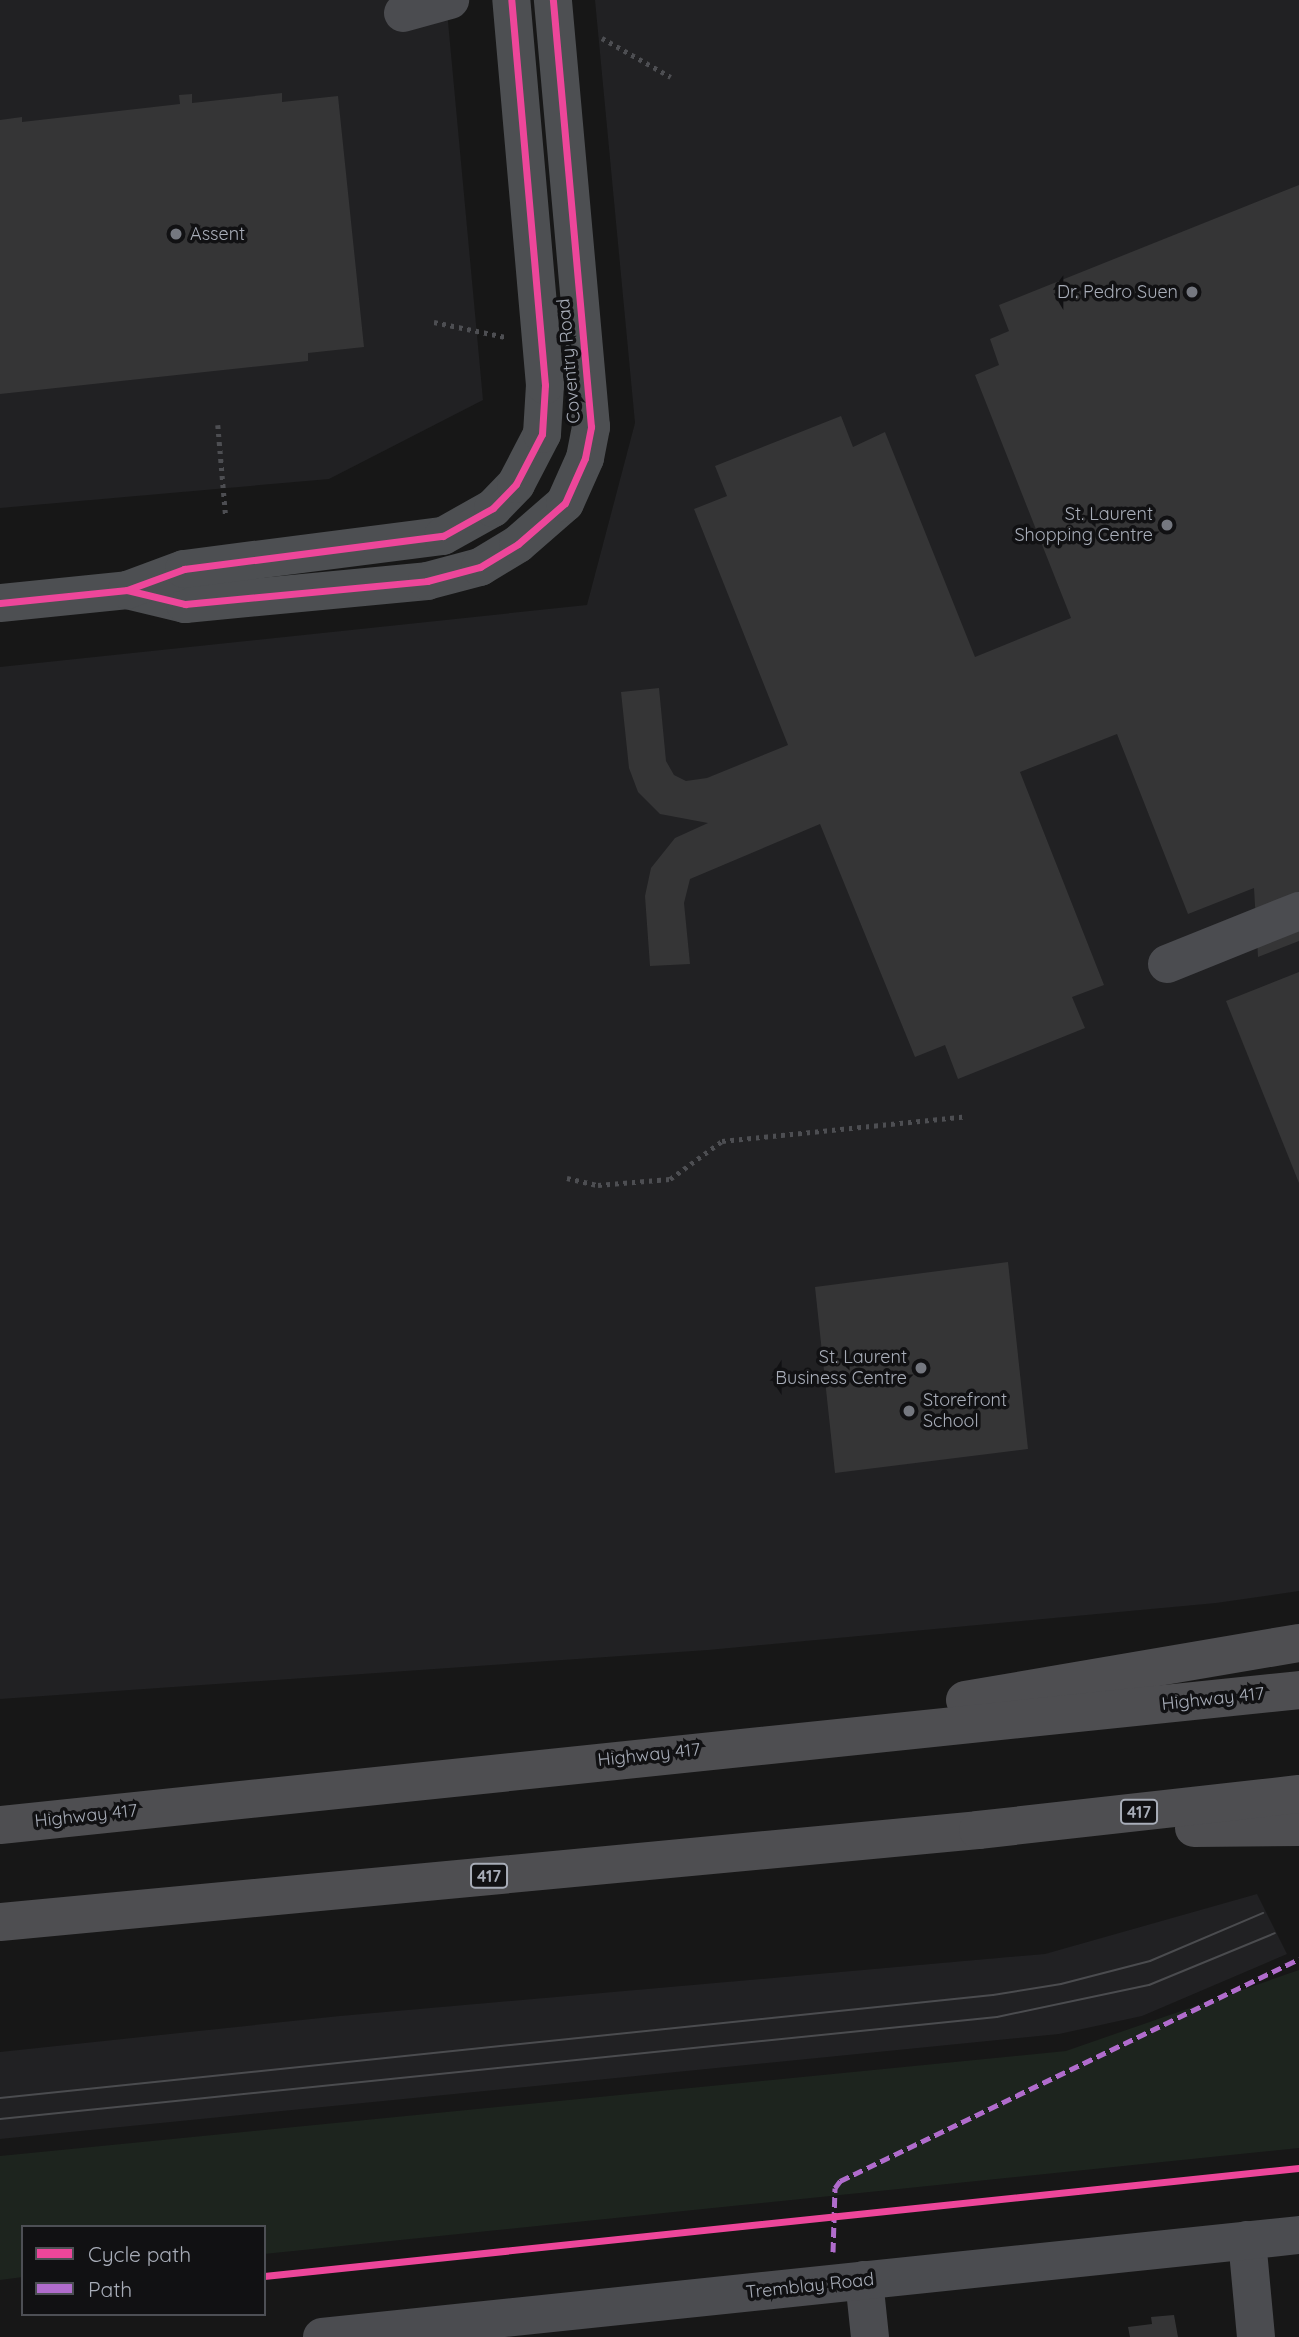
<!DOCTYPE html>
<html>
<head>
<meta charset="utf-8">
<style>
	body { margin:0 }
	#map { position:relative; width:1299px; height:2337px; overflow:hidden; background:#171717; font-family:Quicksand,sans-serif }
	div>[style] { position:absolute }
	.built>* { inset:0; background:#212123 }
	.green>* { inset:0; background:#1d241e }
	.building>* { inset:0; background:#353536 }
	.path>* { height:4.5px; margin-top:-2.25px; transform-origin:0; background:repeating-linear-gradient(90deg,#4d4e52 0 3.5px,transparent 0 8.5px) }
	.minor>* { height:38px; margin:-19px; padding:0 19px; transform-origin:19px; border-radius:19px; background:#4b4c50 }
	.major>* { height:38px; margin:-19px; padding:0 19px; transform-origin:19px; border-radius:19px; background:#4d4f52 }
	.highway>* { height:38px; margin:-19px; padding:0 19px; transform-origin:19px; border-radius:19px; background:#4e4e51 }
	.tram>* { height:2px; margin:-1px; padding:0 1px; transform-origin:1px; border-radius:1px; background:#4b4c4f }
	.quiet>* { height:5px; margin-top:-2.5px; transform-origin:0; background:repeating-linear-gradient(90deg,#b06ccc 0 10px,transparent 0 15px) }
	.cycleway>* { height:7px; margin:-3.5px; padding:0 3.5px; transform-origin:3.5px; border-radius:3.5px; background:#ed469a }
	.dots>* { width:19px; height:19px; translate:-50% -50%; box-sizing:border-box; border:4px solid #111113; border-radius:50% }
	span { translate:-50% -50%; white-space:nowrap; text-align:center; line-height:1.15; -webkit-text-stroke:7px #111113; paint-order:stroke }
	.shield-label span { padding:2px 5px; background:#111113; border:2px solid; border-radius:5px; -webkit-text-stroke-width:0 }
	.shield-label { font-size:16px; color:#a8adb8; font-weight:700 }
	.poi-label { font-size:18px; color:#a8adb8 }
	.left { translate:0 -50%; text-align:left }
	.right { translate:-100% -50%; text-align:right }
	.street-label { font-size:18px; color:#a8adb8 }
	.legend { position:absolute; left:21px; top:2225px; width:245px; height:91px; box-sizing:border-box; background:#111113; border:2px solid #4d4f55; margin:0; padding:9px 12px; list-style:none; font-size:21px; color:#a8adb8 }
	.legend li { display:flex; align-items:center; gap:14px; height:35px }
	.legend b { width:35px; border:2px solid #4d4f55 }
</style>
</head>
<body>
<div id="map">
	<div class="built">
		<i style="clip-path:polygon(0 0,446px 0,483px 400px,329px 479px,0 508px)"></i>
		<i style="clip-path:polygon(595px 0,1299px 0,1299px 1591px,1216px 1603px,708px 1650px,0 1699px,0 667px,587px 605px,635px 423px)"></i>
		<i style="clip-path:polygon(1257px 1894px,1287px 1954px,1142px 2016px,1059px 2034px,0 2139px,0 2052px,340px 2016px,1045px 1954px)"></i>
	</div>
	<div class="green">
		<i style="clip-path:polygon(1299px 1970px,1299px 2148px,264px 2254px,264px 2227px,23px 2227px,23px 2277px,0 2280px,0 2156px,1066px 2051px)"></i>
	</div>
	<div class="building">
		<i style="clip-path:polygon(282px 93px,282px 102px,338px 96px,364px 347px,308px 353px,308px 361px,0 394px,0 120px,22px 117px,22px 122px,180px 104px,179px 95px,192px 94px,192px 103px)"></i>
		<i style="clip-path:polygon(1299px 185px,1299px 941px,1258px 957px,1254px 888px,1188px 914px,1117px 734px,1020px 772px,1104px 985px,1072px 997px,1085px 1028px,958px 1079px,945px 1045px,915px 1057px,820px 824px,690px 879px,684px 903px,690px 964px,650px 966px,645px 896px,651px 868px,675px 838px,708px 823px,660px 814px,638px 792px,629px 768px,621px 692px,659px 688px,666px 761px,674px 775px,686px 781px,707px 778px,788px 745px,694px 509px,727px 496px,715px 466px,841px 416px,853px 447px,885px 432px,975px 657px,1071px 618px,975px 375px,999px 365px,990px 339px,1009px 331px,999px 305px)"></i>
		<i style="clip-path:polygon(1299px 972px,1299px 1183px,1226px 1001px)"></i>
		<i style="clip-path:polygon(1008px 1262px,1028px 1449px,835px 1473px,815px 1287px)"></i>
		<i style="clip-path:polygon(1174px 2315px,1178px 2337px,1130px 2337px,1128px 2327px,1152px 2324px,1151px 2317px)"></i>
	</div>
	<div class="path">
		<i style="left:602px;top:38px;width:79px;rotate:29.5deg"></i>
		<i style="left:434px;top:322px;width:73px;rotate:11.9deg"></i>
		<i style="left:218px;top:425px;width:93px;rotate:85.1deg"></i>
		<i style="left:567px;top:1178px;width:32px;rotate:13deg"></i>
		<i style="left:598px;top:1185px;width:72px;rotate:-4.8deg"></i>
		<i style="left:670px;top:1179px;width:64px;rotate:-36.2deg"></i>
		<i style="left:722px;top:1141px;width:246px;rotate:-5.8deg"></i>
	</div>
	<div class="minor">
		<i style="left:403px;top:13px;width:49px;rotate:-15.5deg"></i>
		<i style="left:1167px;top:964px;width:142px;rotate:-21.9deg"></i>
		<i style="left:1247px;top:2240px;width:97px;rotate:84.7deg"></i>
		<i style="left:864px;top:2280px;width:57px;rotate:84deg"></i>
		<i style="left:322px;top:2337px;width:982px;rotate:-5.96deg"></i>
	</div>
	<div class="major">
		<i style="left:127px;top:590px;width:60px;rotate:13.6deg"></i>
		<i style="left:185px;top:604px;width:243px;rotate:-5.4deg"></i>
		<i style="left:427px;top:581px;width:55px;rotate:-14.8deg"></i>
		<i style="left:480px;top:567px;width:44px;rotate:-31.2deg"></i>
		<i style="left:518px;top:544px;width:62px;rotate:-41.1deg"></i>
		<i style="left:565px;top:503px;width:49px;rotate:-66deg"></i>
		<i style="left:585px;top:458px;width:32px;rotate:-79deg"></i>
		<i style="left:591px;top:427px;width:429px;rotate:-95.1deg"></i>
		<i style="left:0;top:603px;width:128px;rotate:-5.8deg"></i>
		<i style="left:127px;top:590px;width:61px;rotate:-20.2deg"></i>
		<i style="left:184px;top:569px;width:261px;rotate:-7.3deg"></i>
		<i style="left:443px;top:536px;width:57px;rotate:-29.2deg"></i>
		<i style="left:493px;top:508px;width:33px;rotate:-46deg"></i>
		<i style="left:516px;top:484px;width:56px;rotate:-62.5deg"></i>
		<i style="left:542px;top:434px;width:49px;rotate:-86.5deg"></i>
		<i style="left:545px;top:385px;width:386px;rotate:-95deg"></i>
	</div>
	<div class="highway">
		<i style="left:965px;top:1700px;width:339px;rotate:-9.7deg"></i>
		<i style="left:0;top:1825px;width:1306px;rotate:-5.93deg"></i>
		<i style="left:1194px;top:1828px;width:105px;rotate:-0.5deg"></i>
		<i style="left:0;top:1922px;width:982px;rotate:-5.37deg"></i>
		<i style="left:978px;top:1830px;width:323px;rotate:-6.4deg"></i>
	</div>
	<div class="tram">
		<i style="left:0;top:2098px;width:998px;rotate:-5.92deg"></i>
		<i style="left:993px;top:1995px;width:69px;rotate:-9.2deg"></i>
		<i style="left:1061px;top:1984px;width:92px;rotate:-14.5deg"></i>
		<i style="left:1150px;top:1961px;width:123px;rotate:-23deg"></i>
		<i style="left:0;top:2119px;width:1002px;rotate:-5.84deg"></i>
		<i style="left:997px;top:2017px;width:155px;rotate:-11.9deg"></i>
		<i style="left:1149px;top:1985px;width:136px;rotate:-22.4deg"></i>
	</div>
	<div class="quiet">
		<i style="left:833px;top:2252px;width:64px;rotate:-88.2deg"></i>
		<i style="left:835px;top:2188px;width:9px;rotate:-54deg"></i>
		<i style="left:840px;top:2181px;width:510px;rotate:-25.81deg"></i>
	</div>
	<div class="cycleway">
		<i style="left:127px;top:590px;width:60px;rotate:13.6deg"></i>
		<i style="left:185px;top:604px;width:243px;rotate:-5.4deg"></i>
		<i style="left:427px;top:581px;width:55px;rotate:-14.8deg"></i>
		<i style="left:480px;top:567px;width:44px;rotate:-31.2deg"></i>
		<i style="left:518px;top:544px;width:62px;rotate:-41.1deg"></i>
		<i style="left:565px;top:503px;width:49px;rotate:-66deg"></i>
		<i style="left:585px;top:458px;width:32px;rotate:-79deg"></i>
		<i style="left:591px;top:427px;width:429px;rotate:-95.1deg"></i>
		<i style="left:0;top:603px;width:128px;rotate:-5.8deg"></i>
		<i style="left:127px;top:590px;width:61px;rotate:-20.2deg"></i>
		<i style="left:184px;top:569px;width:261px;rotate:-7.3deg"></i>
		<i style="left:443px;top:536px;width:57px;rotate:-29.2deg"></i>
		<i style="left:493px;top:508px;width:33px;rotate:-46deg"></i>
		<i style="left:516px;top:484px;width:56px;rotate:-62.5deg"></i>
		<i style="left:542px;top:434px;width:49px;rotate:-86.5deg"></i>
		<i style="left:545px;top:385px;width:386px;rotate:-95deg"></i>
		<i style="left:264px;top:2276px;width:1041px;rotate:-5.96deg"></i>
	</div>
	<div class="dots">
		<i style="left:176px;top:234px;background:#757880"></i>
		<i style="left:1192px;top:292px;background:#757880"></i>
		<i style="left:1167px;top:525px;background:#757880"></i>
		<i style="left:921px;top:1368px;background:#757880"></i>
		<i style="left:909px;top:1411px;background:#757880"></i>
	</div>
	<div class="shield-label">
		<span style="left:1139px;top:1812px">417</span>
		<span style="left:489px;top:1876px">417</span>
	</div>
	<div class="poi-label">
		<span class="left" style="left:190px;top:234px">Assent</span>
		<span class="right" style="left:1178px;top:292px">Dr. Pedro Suen</span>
		<span class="right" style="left:1153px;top:525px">St. Laurent<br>Shopping Centre</span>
		<span class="right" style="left:907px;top:1368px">St. Laurent<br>Business Centre</span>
		<span class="left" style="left:923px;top:1411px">Storefront<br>School</span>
	</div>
	<div class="street-label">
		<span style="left:569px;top:361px;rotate:-95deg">Coventry Road</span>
		<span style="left:1213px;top:1699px;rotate:-6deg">Highway 417</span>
		<span style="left:649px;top:1755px;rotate:-6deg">Highway 417</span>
		<span style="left:86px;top:1816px;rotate:-6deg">Highway 417</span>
		<span style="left:810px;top:2286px;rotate:-6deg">Tremblay Road</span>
	</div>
	<ul class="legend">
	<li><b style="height:9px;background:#ed469a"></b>Cycle path</li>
	<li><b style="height:9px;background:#b06ccc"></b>Path</li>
	</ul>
</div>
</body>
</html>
